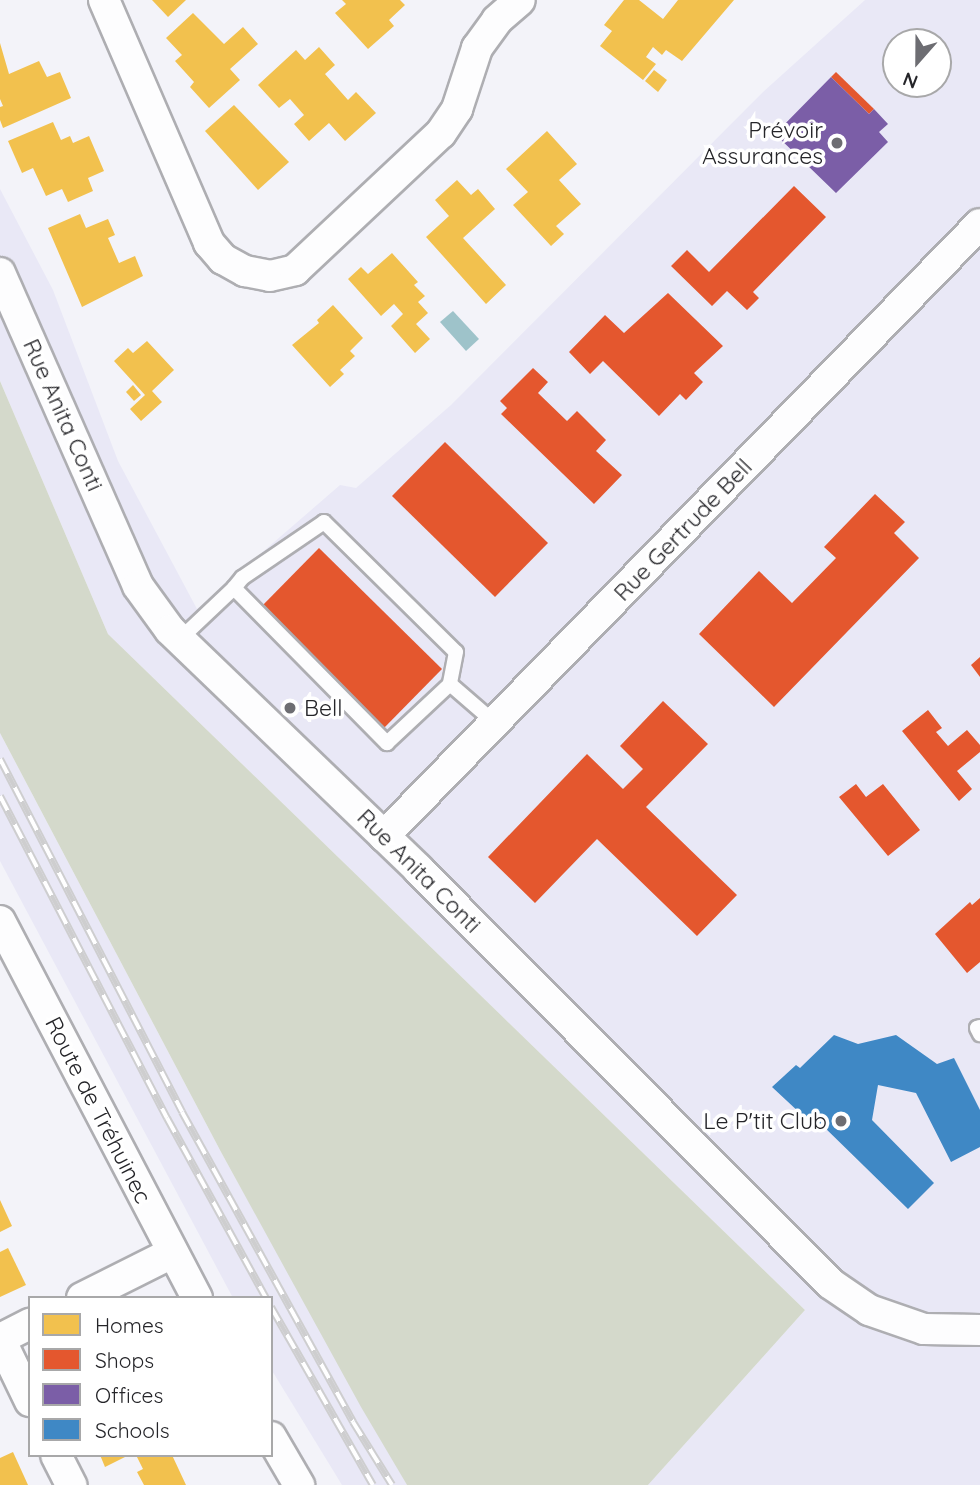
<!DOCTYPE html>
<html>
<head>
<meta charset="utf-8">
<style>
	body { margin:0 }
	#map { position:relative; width:980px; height:1485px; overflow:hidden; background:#f3f3f9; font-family:Quicksand,sans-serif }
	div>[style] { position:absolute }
	.built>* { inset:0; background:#e9e8f6 }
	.green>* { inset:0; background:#d4d9cb }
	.water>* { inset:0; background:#9ec3ca }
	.homes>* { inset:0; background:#f2c14e }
	.shops>* { inset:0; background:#e4572e }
	.offices>* { inset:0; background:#7b5ea7 }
	.schools>* { inset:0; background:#3f88c5 }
	.roads { filter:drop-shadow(2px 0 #aeaeb2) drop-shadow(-2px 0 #aeaeb2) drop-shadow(0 2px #aeaeb2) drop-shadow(0 -2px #aeaeb2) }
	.lane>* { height:14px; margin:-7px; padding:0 7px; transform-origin:7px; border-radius:7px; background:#fdfdfe }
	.street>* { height:30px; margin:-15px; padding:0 15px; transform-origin:15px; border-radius:15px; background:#fdfdfe }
	.rail>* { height:8px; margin-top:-4px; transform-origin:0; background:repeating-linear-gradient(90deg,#fff 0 16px,#cececf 0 32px); box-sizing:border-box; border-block:2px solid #cececf }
	.dots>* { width:19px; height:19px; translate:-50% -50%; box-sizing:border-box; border:4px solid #fff; border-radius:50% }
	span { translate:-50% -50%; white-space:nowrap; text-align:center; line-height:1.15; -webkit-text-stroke:7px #fff; paint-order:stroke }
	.poi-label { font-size:23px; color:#252529 }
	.right { translate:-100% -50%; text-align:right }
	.left { translate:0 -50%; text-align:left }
	.street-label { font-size:23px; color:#252529 }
	.legend { position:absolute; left:28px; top:1296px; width:245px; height:161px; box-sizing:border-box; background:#fff; border:2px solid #a8a8a9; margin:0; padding:9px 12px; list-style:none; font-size:21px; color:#252529 }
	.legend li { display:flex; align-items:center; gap:14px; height:35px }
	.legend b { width:35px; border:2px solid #a8a8a9 }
	.north { position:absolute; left:882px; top:28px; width:70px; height:70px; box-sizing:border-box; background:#fff; border:2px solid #a8a8a9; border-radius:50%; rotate:201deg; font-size:19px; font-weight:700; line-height:28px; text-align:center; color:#252529 }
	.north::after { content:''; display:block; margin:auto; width:24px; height:32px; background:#6d6d72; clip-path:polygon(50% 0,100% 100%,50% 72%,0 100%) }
</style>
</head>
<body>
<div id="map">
	<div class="built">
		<i style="clip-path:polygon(evenodd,865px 0,980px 0,980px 1485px,648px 1485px,805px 1310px,108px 634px,0 381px,0 189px,53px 290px,118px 461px,197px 609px,340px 485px,356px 488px,451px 405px,763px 92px,865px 0,896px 42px,938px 42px,938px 84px,896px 84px,896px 42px)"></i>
		<i style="clip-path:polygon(0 733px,221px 1152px,407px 1485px,342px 1485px,271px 1369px,271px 1298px,233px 1298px,0 861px)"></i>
	</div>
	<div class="green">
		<i style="clip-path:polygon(0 381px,108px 634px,805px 1310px,648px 1485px,407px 1485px,361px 1407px,221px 1152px,0 733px)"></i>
	</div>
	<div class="water">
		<i style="clip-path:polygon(453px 311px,479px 339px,466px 351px,440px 322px)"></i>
	</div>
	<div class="homes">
		<i style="clip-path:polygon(152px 0,186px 0,168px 17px)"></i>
		<i style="clip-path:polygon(342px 0,400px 0,405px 5px,389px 20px,394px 26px,368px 49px,335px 13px,346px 4px)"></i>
		<i style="clip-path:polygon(624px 0,639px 0,663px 19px,678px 0,734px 0,682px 61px,666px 50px,662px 55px,653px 47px,646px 57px,656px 64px,643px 80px,600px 46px,612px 31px,604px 25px)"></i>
		<i style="clip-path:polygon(193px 13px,224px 44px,243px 27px,258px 44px,230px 69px,240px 80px,209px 108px,190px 87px,194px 82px,175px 61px,182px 55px,166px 38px)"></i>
		<i style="clip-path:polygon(0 43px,9px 74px,39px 61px,47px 77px,60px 72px,71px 98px,3px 128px,0 120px,0 107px,3px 106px,0 99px)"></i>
		<i style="clip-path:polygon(319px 47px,335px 65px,325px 74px,348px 100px,356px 92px,376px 113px,345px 141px,329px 123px,309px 141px,294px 124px,304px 115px,290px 99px,279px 108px,258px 85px,296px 50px,305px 60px)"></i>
		<i style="clip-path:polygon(654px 70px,667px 80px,658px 92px,645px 81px)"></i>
		<i style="clip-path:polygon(234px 105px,289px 162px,258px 190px,205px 131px)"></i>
		<i style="clip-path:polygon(53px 122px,61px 140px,70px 136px,73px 143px,89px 136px,104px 171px,88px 178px,93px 191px,68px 202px,62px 189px,46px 196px,33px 168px,22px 173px,8px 141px)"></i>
		<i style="clip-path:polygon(547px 131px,577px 164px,559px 180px,581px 204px,556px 226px,564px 234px,551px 246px,513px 205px,528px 192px,506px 169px)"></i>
		<i style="clip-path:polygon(457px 180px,471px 195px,478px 189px,495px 209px,463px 238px,506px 285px,486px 304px,426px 237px,449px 216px,435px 200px)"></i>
		<i style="clip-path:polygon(80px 214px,86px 228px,108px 219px,115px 235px,108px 238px,119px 263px,135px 256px,143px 276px,82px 307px,48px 228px)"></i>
		<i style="clip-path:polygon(392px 253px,418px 282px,414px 285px,425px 296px,418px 302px,428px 313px,416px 324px,430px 339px,415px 353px,391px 326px,403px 314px,394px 304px,381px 316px,348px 279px,361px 267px,368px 274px)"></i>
		<i style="clip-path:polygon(333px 305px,363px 338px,350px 351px,355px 356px,340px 370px,344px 374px,330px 387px,292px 345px,319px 323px,317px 320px)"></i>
		<i style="clip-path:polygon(147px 341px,174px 370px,152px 391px,162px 402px,141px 421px,130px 409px,145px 395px,114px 361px,128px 348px,133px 353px)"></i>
		<i style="clip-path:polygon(133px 385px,141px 395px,134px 401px,126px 392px)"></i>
		<i style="clip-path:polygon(0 1200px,12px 1226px,0 1232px)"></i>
		<i style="clip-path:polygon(8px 1248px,26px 1285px,0 1297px,0 1252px)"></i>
		<i style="clip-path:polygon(13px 1452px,28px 1485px,0 1485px,0 1458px)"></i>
		<i style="clip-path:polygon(100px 1455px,129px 1455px,105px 1467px)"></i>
		<i style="clip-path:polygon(136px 1455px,172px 1455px,186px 1485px,144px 1485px,137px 1472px,143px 1469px)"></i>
	</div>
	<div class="shops">
		<i style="clip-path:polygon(836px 72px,874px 109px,869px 114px,831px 77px)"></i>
		<i style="clip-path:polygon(794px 186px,826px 217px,753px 292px,759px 298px,747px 310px,727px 291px,712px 306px,671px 266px,687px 250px,709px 272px)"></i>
		<i style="clip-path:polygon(668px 293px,723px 346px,694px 373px,703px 382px,686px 400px,680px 394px,659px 416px,603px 361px,590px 374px,569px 352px,605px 315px,624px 333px)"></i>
		<i style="clip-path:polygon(533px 368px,548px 382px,538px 393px,567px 421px,577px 411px,606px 440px,596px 451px,622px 475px,594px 504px,501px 414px,507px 408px,500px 401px)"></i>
		<i style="clip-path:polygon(445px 442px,548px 543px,495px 597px,392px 496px)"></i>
		<i style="clip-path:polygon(875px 494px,905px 522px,894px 533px,919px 558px,774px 707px,699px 634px,759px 571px,792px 603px,836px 558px,824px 547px)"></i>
		<i style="clip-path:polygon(319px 548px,442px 669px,383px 729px,260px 608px)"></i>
		<i style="clip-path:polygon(980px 657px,980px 677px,971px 665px)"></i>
		<i style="clip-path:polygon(663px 701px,708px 744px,646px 807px,737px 895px,697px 936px,597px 839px,535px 903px,488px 857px,587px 754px,623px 789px,643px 769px,620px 746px)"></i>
		<i style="clip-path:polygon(928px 710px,942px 728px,936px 732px,948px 746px,967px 730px,980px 745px,980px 752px,957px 771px,972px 789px,959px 801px,902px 731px)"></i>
		<i style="clip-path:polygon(856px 784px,866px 797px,883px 784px,920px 830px,888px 856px,839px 797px)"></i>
		<i style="clip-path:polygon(980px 898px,980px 962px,967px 973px,935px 934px,970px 902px,972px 905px)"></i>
	</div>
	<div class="offices">
		<i style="clip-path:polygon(831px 77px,869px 114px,874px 109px,888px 124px,879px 132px,888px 142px,836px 193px,775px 134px)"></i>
	</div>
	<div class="schools">
		<i style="clip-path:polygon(834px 1035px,858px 1044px,896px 1035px,937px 1064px,954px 1058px,980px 1110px,980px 1147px,951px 1162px,916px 1093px,878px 1085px,872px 1120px,934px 1183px,908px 1209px,820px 1123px,816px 1128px,772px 1087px,796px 1065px,800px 1068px)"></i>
	</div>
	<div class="roads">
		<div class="lane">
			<i style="left:234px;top:588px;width:13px;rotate:-51deg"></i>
			<i style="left:242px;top:578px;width:99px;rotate:-34.3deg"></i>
			<i style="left:324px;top:522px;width:185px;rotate:44.6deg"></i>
			<i style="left:456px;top:652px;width:33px;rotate:101deg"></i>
			<i style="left:179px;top:640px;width:76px;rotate:-43.4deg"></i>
			<i style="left:234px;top:588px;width:218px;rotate:45.4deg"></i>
			<i style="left:387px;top:743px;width:86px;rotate:-43.1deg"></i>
			<i style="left:450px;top:684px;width:60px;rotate:40.9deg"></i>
			<i style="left:980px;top:1027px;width:3px;rotate:162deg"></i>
			<i style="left:977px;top:1028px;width:7px;rotate:63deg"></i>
		</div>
		<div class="street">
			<i style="left:104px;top:0;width:265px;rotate:66.6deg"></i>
			<i style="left:209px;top:243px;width:21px;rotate:49deg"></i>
			<i style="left:223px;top:259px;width:25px;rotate:29deg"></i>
			<i style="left:245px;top:271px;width:25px;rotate:11deg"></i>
			<i style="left:270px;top:276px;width:26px;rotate:-13deg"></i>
			<i style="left:295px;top:270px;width:200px;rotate:-43.2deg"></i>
			<i style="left:441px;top:133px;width:29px;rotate:-56deg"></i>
			<i style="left:457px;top:109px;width:64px;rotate:-71.8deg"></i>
			<i style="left:477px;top:48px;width:34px;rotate:-54deg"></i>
			<i style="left:497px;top:20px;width:30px;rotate:-41deg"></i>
			<i style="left:0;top:273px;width:342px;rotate:66.2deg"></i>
			<i style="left:138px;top:586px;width:54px;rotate:54deg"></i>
			<i style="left:170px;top:630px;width:344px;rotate:43.9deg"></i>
			<i style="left:418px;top:869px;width:585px;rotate:45.14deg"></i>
			<i style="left:831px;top:1284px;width:46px;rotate:34.4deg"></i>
			<i style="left:869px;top:1310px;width:58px;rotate:19.1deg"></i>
			<i style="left:924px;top:1329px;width:56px;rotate:1deg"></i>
			<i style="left:384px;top:836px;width:854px;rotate:-45.76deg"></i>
			<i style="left:0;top:921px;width:425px;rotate:62.4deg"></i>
			<i style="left:82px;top:1298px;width:101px;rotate:-26.6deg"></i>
			<i style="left:0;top:1339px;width:69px;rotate:64.2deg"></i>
			<i style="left:0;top:1339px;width:34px;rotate:-27deg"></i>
			<i style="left:271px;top:1437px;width:56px;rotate:59.7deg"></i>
			<i style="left:56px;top:1455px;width:34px;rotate:63deg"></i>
		</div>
	</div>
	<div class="rail">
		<i style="left:0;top:759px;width:397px;rotate:62.7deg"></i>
		<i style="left:182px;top:1112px;width:354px;rotate:61.1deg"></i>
		<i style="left:353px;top:1422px;width:74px;rotate:58.2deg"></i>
		<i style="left:0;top:796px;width:363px;rotate:62.6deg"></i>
		<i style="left:167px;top:1118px;width:205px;rotate:61.2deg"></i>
		<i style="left:271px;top:1307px;width:205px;rotate:60.2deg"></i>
	</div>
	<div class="dots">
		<i style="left:837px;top:143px;background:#6d6d72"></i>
		<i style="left:290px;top:708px;background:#6d6d72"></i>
		<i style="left:841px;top:1121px;background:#6d6d72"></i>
	</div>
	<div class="poi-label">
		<span class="right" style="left:823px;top:143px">Prévoir<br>Assurances</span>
		<span class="left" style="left:304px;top:708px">Bell</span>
		<span class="right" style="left:827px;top:1121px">Le P'tit Club</span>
	</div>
	<div class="street-label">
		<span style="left:63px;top:415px;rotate:66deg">Rue Anita Conti</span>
		<span style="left:683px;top:530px;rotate:-46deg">Rue Gertrude Bell</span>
		<span style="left:419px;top:871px;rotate:45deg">Rue Anita Conti</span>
		<span style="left:98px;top:1110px;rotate:63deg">Route de Tréhuinec</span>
	</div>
	<ul class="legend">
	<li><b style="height:19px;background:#f2c14e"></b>Homes</li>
	<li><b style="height:19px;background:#e4572e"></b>Shops</li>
	<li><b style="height:19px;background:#7b5ea7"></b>Offices</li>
	<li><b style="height:19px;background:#3f88c5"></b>Schools</li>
	</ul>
	<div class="north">N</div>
</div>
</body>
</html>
